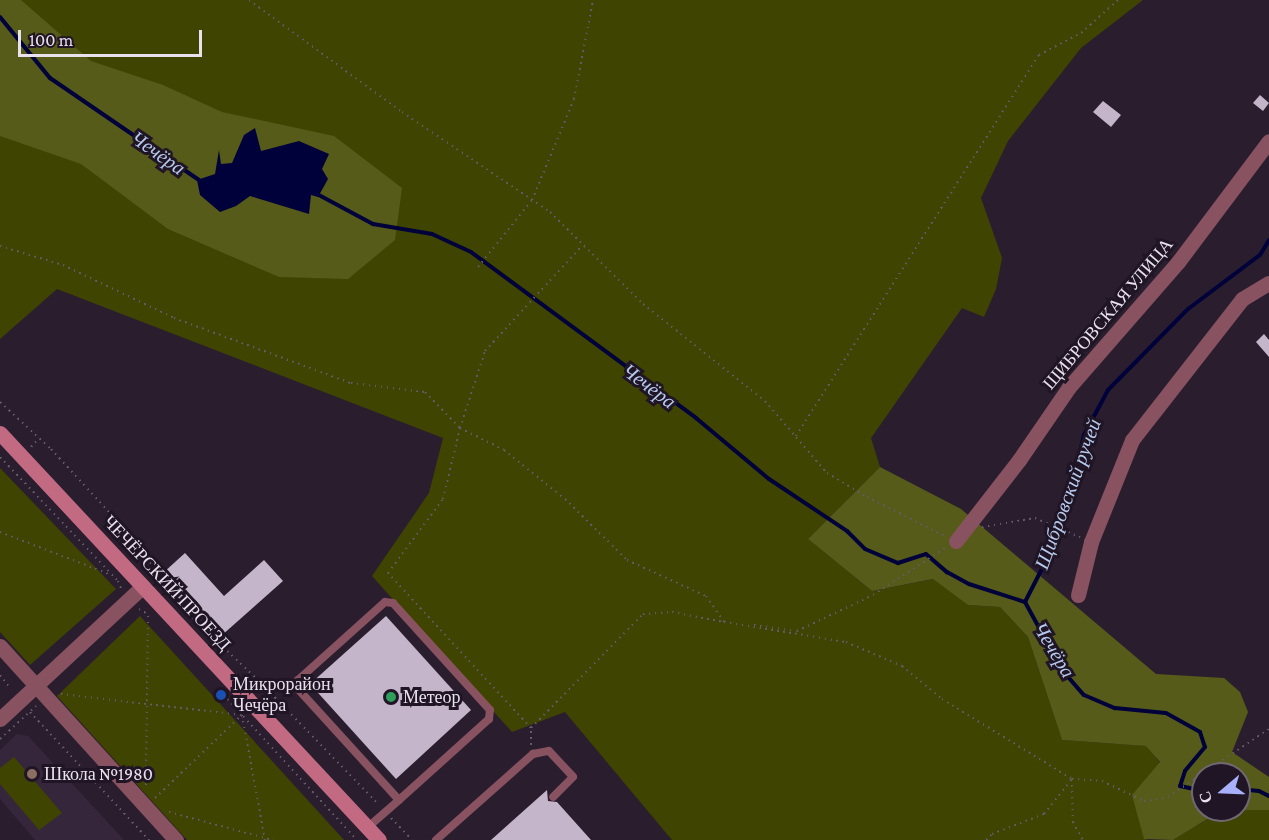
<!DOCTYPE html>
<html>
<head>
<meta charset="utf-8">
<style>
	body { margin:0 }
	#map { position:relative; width:1269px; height:840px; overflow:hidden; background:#2a1e2e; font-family:"Crimson Pro",serif }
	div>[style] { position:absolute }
	.built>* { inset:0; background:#36263c }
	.green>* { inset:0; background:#404401 }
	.forest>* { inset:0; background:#565b19 }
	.water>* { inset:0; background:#00013a }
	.stream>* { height:4px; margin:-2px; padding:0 2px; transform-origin:2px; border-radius:2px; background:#00013a }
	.building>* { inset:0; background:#c4b5ca }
	.path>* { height:2px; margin-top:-1px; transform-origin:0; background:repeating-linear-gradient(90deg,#655a69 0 1.5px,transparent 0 6px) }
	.lane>* { height:8px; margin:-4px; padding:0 4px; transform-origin:4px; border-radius:4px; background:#895260 }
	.street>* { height:15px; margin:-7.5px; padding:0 7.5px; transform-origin:7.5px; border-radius:7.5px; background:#895260 }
	.secondary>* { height:15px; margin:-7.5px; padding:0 7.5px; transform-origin:7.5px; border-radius:7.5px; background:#c36a83 }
	.dots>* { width:16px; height:16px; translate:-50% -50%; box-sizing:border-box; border:3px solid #201525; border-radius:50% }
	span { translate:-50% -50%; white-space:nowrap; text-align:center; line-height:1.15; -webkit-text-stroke:6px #201525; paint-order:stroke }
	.street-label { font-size:18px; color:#e9e1ec }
	.poi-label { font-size:18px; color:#e9e1ec }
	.left { translate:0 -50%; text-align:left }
	.water-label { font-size:20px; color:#b6caee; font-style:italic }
	.north { position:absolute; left:1191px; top:762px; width:60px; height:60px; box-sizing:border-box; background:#201525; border:2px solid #706775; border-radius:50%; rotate:251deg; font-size:16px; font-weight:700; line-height:24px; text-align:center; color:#e9e1ec }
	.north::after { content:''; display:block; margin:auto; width:21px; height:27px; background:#a8b0fc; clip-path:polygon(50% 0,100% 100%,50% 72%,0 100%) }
	.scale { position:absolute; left:18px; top:30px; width:184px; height:27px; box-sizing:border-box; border:3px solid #e9e1ec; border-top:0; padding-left:8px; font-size:18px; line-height:21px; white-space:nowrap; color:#e9e1ec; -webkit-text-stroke:4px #201525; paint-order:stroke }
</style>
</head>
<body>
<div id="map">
	<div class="built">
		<i style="clip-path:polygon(17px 734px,28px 736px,124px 840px,35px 840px,0 799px,0 750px)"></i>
	</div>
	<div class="green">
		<i style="clip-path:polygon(0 0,1143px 0,1081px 48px,1008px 141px,981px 198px,1002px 258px,996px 289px,984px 317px,962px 308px,871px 438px,880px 467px,808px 539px,872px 591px,934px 579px,968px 605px,1000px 607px,1028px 637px,1062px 740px,1147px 746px,1160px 763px,1144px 838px,1148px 840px,672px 840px,565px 712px,512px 732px,372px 576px,429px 493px,443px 438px,57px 289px,0 339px)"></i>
		<i style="clip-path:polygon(0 468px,116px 589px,30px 665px,0 632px)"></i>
		<i style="clip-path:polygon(140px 616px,344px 840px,187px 840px,57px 696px)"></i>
		<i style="clip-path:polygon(14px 757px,62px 813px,39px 830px,0 784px,0 768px)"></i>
		<i style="clip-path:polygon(1222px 810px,1269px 810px,1269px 840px,1173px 840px)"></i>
	</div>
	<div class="forest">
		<i style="clip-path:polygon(0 0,21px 0,91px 61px,163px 85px,222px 112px,334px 136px,402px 188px,395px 240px,348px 279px,279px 277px,168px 229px,81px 164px,0 136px)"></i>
		<i style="clip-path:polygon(880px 467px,961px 509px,1156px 674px,1224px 678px,1240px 692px,1248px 712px,1232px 752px,1269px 777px,1269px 810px,1239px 810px,1239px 774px,1203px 774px,1203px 810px,1222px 810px,1173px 840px,1144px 839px,1132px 795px,1160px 762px,1146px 746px,1062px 740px,1028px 637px,1000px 607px,968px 605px,933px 579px,872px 591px,808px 539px)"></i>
	</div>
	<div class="water">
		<i style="clip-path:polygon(255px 128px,261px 151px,299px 141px,329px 154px,322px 169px,328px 179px,318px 197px,311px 195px,309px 214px,250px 196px,236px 206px,220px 212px,200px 195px,197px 180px,215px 174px,219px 150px,221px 164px,232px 163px,244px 135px)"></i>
	</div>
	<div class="stream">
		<i style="left:0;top:17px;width:79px;rotate:50.7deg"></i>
		<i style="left:50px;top:78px;width:181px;rotate:34.4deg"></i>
		<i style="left:317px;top:194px;width:64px;rotate:28.2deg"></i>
		<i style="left:373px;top:224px;width:60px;rotate:9.6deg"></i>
		<i style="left:432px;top:234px;width:43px;rotate:24.8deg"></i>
		<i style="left:471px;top:252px;width:280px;rotate:36.4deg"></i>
		<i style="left:696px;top:418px;width:95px;rotate:39.9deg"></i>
		<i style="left:769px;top:479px;width:94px;rotate:33.7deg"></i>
		<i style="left:847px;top:531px;width:25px;rotate:45deg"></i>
		<i style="left:865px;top:549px;width:36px;rotate:23deg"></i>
		<i style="left:898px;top:563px;width:29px;rotate:-18deg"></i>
		<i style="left:926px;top:554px;width:28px;rotate:41deg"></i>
		<i style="left:947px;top:572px;width:25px;rotate:29deg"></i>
		<i style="left:969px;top:584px;width:59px;rotate:17.8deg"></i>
		<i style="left:1025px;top:602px;width:77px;rotate:61.4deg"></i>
		<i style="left:1062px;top:670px;width:33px;rotate:49deg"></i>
		<i style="left:1084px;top:695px;width:34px;rotate:23deg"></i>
		<i style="left:1115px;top:708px;width:51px;rotate:5.6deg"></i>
		<i style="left:1166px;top:713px;width:39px;rotate:29deg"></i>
		<i style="left:1200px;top:732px;width:16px;rotate:72deg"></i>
		<i style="left:1205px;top:747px;width:31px;rotate:130deg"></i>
		<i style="left:1185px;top:771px;width:16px;rotate:108deg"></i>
		<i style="left:1180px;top:786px;width:24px;rotate:12deg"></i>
		<i style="left:1025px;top:602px;width:39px;rotate:-63deg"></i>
		<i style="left:1043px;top:567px;width:41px;rotate:-76deg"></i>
		<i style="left:1053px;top:527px;width:28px;rotate:-58deg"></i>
		<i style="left:1068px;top:503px;width:70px;rotate:-76.8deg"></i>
		<i style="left:1084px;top:435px;width:51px;rotate:-61.9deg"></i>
		<i style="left:1108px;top:390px;width:114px;rotate:-45.4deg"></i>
		<i style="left:1188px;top:309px;width:90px;rotate:-36.9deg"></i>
		<i style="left:1260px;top:255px;width:17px;rotate:-59deg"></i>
		<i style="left:1239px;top:789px;width:20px;rotate:6deg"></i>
		<i style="left:1259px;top:791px;width:11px;rotate:27deg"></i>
	</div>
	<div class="building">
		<i style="clip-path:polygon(1260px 95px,1269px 103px,1263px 111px,1253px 103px)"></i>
		<i style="clip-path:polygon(1103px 101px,1121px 115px,1111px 127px,1093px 112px)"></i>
		<i style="clip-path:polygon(1264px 334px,1269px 340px,1269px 357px,1256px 342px)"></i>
		<i style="clip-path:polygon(185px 553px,224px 596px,264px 560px,283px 581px,221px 636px,189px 600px,186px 606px,172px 591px,176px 588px,163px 573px)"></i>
		<i style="clip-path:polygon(386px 616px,471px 710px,396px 779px,310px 684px)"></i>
		<i style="clip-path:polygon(547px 790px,548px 801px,557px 802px,591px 840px,491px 840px)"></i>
	</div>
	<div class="path">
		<i style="left:249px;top:0;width:190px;rotate:36.2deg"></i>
		<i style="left:402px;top:112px;width:179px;rotate:34deg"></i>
		<i style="left:550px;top:212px;width:131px;rotate:44.7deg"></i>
		<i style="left:643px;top:304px;width:156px;rotate:38.5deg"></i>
		<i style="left:765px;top:401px;width:95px;rotate:49.3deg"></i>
		<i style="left:827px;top:473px;width:47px;rotate:31deg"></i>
		<i style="left:867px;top:497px;width:87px;rotate:26.6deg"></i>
		<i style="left:0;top:246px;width:66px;rotate:16.8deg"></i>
		<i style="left:63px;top:265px;width:123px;rotate:25.5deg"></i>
		<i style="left:174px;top:318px;width:189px;rotate:20.2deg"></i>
		<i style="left:351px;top:383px;width:75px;rotate:6.9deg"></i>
		<i style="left:425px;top:392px;width:50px;rotate:45.8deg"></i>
		<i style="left:460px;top:428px;width:49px;rotate:26.6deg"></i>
		<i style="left:504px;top:450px;width:78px;rotate:38.8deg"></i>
		<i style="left:565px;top:499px;width:87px;rotate:44.5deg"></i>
		<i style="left:627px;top:560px;width:87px;rotate:24.5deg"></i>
		<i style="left:706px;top:596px;width:32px;rotate:55deg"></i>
		<i style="left:724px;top:622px;width:124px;rotate:9.3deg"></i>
		<i style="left:846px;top:642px;width:61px;rotate:23.2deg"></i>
		<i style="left:902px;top:666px;width:52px;rotate:39.5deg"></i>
		<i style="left:942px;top:699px;width:153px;rotate:31.6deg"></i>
		<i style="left:1072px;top:779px;width:43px;rotate:88.7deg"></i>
		<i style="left:1073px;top:822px;width:21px;rotate:61deg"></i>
		<i style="left:478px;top:267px;width:86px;rotate:-51.1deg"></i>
		<i style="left:532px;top:200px;width:109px;rotate:-67.4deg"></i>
		<i style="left:574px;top:99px;width:101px;rotate:-79.1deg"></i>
		<i style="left:0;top:402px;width:69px;rotate:42.7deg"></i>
		<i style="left:51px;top:449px;width:133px;rotate:47.4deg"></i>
		<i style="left:141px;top:547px;width:52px;rotate:59deg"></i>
		<i style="left:796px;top:436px;width:452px;rotate:-57.5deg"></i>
		<i style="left:1039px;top:55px;width:47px;rotate:-27.6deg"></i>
		<i style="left:1081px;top:33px;width:50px;rotate:-41.7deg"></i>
		<i style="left:31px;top:447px;width:12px;rotate:-48deg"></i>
		<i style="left:0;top:457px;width:171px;rotate:46.4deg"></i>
		<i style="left:118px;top:581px;width:9px;rotate:69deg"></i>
		<i style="left:982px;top:527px;width:54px;rotate:-9.6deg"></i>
		<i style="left:1035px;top:518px;width:49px;rotate:22.9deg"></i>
		<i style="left:0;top:532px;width:117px;rotate:21.1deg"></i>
		<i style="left:132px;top:556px;width:13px;rotate:-45deg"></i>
		<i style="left:139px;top:609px;width:12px;rotate:31deg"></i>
		<i style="left:188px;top:614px;width:96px;rotate:43.3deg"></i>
		<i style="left:258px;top:680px;width:174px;rotate:45.9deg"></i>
		<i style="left:754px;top:625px;width:43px;rotate:7.9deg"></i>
		<i style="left:797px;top:631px;width:84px;rotate:-25.3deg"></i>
		<i style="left:873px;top:595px;width:86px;rotate:-33.1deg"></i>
		<i style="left:0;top:675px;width:18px;rotate:52deg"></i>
		<i style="left:219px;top:690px;width:204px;rotate:47.4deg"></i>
		<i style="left:61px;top:694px;width:182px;rotate:6.6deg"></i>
		<i style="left:242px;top:715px;width:127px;rotate:79.6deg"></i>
		<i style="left:30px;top:712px;width:175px;rotate:47.1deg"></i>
		<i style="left:531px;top:728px;width:211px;rotate:-132.7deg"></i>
		<i style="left:388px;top:573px;width:92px;rotate:-53.4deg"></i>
		<i style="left:443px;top:499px;width:73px;rotate:-76.5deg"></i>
		<i style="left:460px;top:428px;width:81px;rotate:-72deg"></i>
		<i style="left:485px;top:351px;width:143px;rotate:-47.3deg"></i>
		<i style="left:0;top:739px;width:49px;rotate:-42.5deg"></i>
		<i style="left:531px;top:745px;width:17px;rotate:-90deg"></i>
		<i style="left:531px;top:728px;width:160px;rotate:-45.5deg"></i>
		<i style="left:643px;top:614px;width:29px;rotate:-4deg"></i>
		<i style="left:672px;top:612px;width:53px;rotate:10.9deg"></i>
		<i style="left:146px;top:785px;width:171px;rotate:-89.3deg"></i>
		<i style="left:155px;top:798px;width:120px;rotate:-43.7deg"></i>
		<i style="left:169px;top:812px;width:108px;rotate:15.1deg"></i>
		<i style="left:391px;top:818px;width:30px;rotate:46deg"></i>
		<i style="left:986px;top:840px;width:8px;rotate:-45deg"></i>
		<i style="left:992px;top:834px;width:56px;rotate:-21deg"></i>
		<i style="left:1044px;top:814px;width:45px;rotate:-51.3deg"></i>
		<i style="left:1072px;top:779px;width:30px;rotate:4deg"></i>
		<i style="left:1102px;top:781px;width:47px;rotate:25.5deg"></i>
		<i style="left:1144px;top:801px;width:24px;rotate:-9deg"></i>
		<i style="left:1168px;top:797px;width:122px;rotate:-34deg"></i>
	</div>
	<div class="lane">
		<i style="left:367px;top:828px;width:43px;rotate:-41.2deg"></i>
		<i style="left:399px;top:800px;width:121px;rotate:-42deg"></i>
		<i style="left:489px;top:719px;width:9px;rotate:-84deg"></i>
		<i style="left:490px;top:710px;width:144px;rotate:-132.2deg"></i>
		<i style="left:393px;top:603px;width:8px;rotate:-173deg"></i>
		<i style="left:385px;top:602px;width:117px;rotate:138.1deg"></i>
		<i style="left:298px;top:680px;width:9px;rotate:90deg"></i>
		<i style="left:298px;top:689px;width:150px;rotate:47.7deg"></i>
		<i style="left:436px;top:840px;width:130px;rotate:-41.6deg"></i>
		<i style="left:533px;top:754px;width:16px;rotate:-11deg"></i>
		<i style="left:549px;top:751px;width:35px;rotate:47deg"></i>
		<i style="left:573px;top:777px;width:28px;rotate:135deg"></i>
	</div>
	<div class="street">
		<i style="left:956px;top:541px;width:103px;rotate:-52.1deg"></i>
		<i style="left:1019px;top:460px;width:88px;rotate:-55.6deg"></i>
		<i style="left:1069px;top:387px;width:166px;rotate:-48.9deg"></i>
		<i style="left:1178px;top:262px;width:151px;rotate:-53.1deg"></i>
		<i style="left:1078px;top:595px;width:55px;rotate:-76.2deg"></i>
		<i style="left:1091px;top:542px;width:110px;rotate:-68.1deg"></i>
		<i style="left:1132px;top:440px;width:179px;rotate:-52deg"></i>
		<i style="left:1242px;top:299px;width:31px;rotate:-31deg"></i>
		<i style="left:0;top:646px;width:262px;rotate:47.8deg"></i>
		<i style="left:0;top:719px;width:195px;rotate:-42.9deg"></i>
	</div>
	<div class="secondary">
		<i style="left:0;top:433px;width:556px;rotate:47.04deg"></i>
	</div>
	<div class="dots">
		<i style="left:221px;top:695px;background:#1a4fb4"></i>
		<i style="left:391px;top:697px;background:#2e9e5b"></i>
		<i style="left:32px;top:774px;background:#8d6e63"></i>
	</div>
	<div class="street-label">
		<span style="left:1108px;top:314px;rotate:-50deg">ЩИБРОВСКАЯ УЛИЦА</span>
		<span style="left:167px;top:583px;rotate:47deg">ЧЕЧЁРСКИЙ ПРОЕЗД</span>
	</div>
	<div class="poi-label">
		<span class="left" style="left:233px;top:695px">Микрорайон<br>Чечёра</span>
		<span class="left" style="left:403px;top:697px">Метеор</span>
		<span class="left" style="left:44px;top:774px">Школа №1980</span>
	</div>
	<div class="water-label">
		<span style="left:158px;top:153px;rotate:35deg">Чечёра</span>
		<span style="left:649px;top:386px;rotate:37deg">Чечёра</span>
		<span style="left:1068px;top:494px;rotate:-70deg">Щибровский ручей</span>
		<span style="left:1054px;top:650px;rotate:59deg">Чечёра</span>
	</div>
	<div class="north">С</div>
	<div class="scale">100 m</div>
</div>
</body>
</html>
